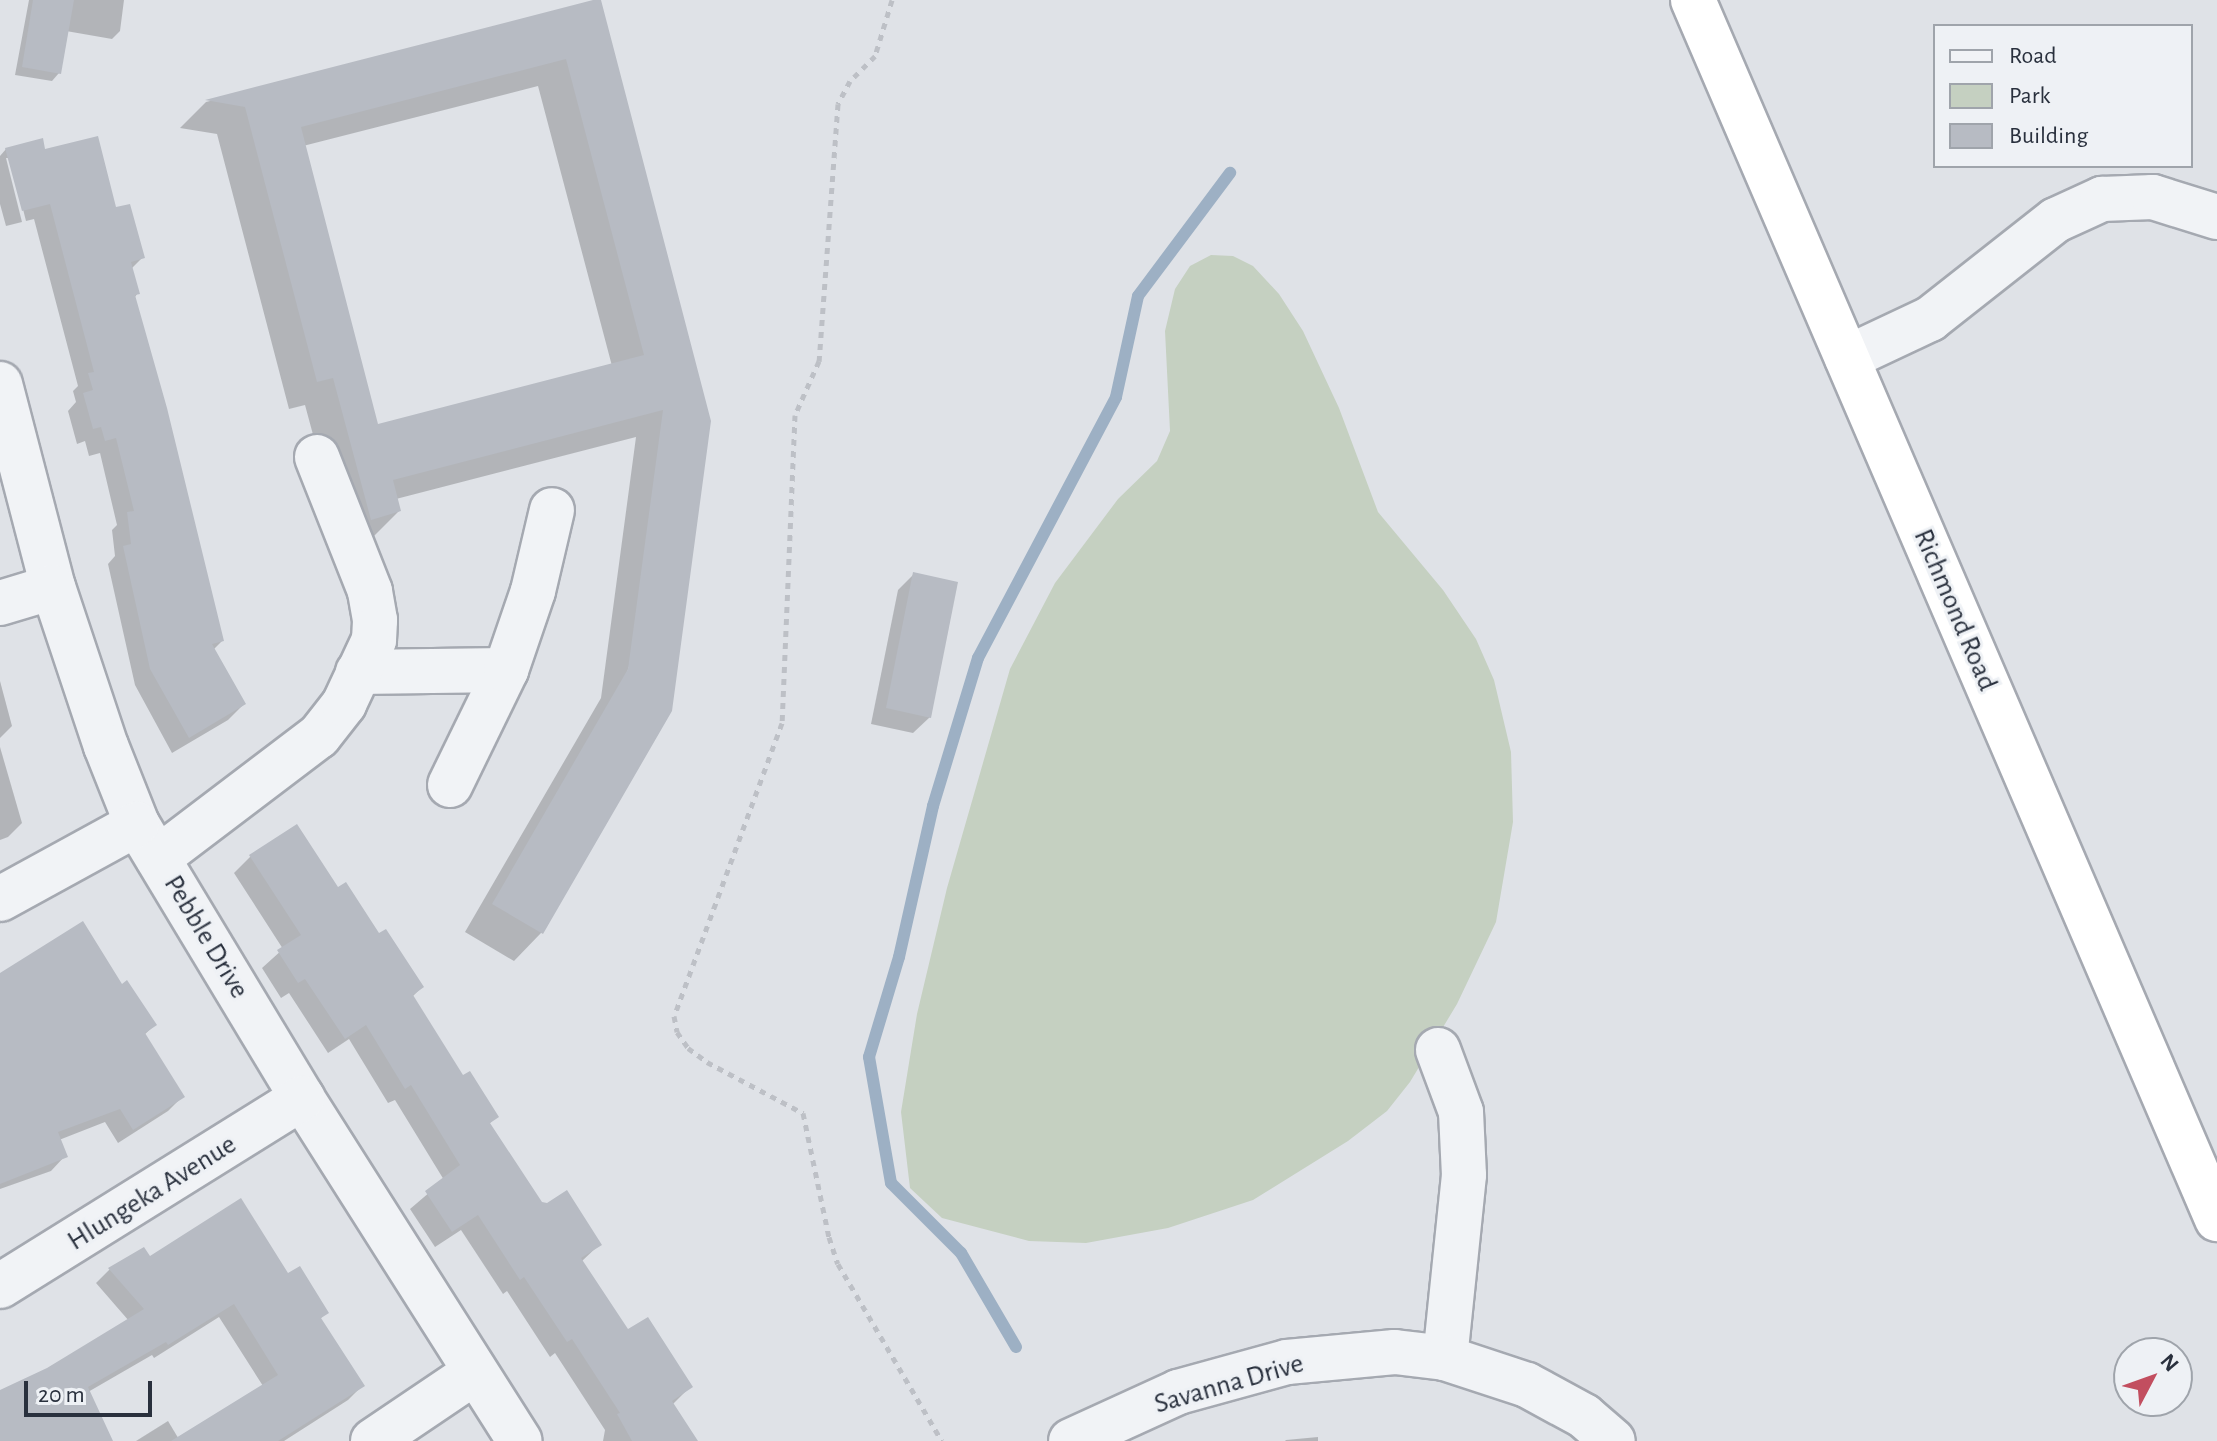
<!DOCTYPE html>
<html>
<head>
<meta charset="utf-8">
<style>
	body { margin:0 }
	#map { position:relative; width:2217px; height:1441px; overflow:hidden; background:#dfe2e7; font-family:"Alegreya Sans",sans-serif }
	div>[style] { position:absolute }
	.green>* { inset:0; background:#c5d0c1 }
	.shadow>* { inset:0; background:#0003 }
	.stream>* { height:12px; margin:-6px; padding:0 6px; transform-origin:6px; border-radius:6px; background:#9db0c4 }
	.building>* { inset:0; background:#b7bbc3 }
	.path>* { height:5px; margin-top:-2.5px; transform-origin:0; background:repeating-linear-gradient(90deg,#bdc0c6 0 6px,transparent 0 12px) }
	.roads { filter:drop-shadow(2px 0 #a5a9b1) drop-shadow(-2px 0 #a5a9b1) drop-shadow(0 2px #a5a9b1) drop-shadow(0 -2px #a5a9b1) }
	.minor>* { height:44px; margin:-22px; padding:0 22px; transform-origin:22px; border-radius:22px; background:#f1f3f6 }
	.highway>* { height:44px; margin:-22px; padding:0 22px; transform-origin:22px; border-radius:22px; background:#fff }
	span { translate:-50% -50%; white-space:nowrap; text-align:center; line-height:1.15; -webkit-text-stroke:6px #eef1f5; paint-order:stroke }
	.street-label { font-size:28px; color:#29303d }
	.legend { position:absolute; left:1933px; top:24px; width:260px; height:144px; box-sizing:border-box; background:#eef1f5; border:2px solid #9fa4ab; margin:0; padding:10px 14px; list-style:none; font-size:24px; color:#29303d }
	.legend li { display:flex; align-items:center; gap:16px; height:40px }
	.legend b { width:40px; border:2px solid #9fa4ab }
	.north { position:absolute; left:2113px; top:1337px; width:80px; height:80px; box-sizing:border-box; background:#eef1f5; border:2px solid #9fa4ab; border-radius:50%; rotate:49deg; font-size:22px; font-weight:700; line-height:32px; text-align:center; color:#29303d }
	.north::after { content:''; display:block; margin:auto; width:28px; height:36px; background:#c24e5f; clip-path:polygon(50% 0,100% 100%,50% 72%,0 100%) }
	.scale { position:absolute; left:24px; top:1381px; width:128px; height:36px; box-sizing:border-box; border:4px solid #29303d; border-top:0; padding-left:10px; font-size:24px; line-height:28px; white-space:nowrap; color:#29303d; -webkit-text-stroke:6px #eef1f5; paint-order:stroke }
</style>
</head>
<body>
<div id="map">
	<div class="green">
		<i style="clip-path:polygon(1211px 255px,1233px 256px,1253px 266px,1279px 294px,1303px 331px,1339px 408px,1378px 512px,1443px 590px,1476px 639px,1494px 680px,1511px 752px,1513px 822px,1496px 922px,1457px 1004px,1410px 1082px,1387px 1111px,1348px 1141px,1253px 1200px,1168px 1228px,1086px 1243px,1029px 1241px,942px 1218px,910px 1188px,901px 1112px,917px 1014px,947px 888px,1010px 669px,1055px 583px,1118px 499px,1157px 461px,1170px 431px,1165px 331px,1175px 289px,1190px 266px)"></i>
	</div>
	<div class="shadow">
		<i style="clip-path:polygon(29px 0,124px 0,120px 31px,112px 39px,66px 31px,59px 73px,52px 81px,15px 75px)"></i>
		<i style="clip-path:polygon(evenodd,599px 1px,709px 424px,541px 933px,514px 961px,465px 932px,601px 698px,636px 437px,396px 499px,399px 511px,371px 539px,343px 546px,305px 405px,289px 409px,217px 134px,180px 128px,206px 102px,599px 1px,538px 86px,612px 366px,377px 426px,303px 146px,538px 86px)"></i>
		<i style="clip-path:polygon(evenodd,6px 149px,44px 151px,115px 210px,142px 258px,131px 269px,138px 293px,134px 298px,222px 641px,213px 650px,244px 704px,228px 720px,172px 753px,135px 685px,108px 564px,115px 556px,112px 530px,117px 525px,100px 453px,89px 456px,85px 441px,77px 444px,68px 411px,76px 402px,73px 391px,78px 386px,34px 219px,6px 226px,0 204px,0 156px,6px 149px,6px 158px,10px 158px,26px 221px,22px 222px,6px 158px)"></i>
		<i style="clip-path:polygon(914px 574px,930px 717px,913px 733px,871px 724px,898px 590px)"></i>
		<i style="clip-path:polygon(0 681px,12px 726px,0 738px)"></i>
		<i style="clip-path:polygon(0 747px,22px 823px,8px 837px,0 840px)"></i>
		<i style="clip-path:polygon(296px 827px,338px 890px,422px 987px,412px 997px,462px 1078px,496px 1117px,489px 1124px,541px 1203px,600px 1244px,581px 1262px,627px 1332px,690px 1387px,672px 1405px,696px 1441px,603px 1441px,605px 1430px,555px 1353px,550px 1357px,507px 1291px,503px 1294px,461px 1230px,435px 1247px,410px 1209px,444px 1180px,395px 1100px,388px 1103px,349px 1039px,328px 1053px,289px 993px,281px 998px,262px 968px,283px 949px,234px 873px,250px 857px)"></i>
		<i style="clip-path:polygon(0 976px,122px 986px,155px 1025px,144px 1035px,182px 1097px,168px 1111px,118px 1143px,105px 1122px,59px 1140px,65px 1156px,51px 1171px,0 1189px)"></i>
		<i style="clip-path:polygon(150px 1259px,288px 1276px,327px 1312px,319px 1320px,362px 1386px,348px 1400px,284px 1441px,203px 1441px,263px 1386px,219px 1317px,154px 1358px,152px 1355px,88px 1392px,111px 1441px,0 1441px,0 1393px,48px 1370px,129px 1321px,96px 1283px,110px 1269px)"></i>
		<i style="clip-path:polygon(168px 1421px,180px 1441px,136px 1441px)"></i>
		<i style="clip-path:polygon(1318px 1437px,1318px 1441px,1285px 1441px,1286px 1440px)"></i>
	</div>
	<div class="stream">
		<i style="left:1016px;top:1347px;width:109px;rotate:-120.3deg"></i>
		<i style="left:961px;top:1253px;width:99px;rotate:-135deg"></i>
		<i style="left:891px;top:1183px;width:128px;rotate:-99.9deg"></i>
		<i style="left:869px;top:1057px;width:104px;rotate:-73.3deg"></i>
		<i style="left:899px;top:957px;width:155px;rotate:-77.3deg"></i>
		<i style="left:933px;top:806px;width:155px;rotate:-73.1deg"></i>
		<i style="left:978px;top:658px;width:295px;rotate:-62.1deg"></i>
		<i style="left:1116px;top:397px;width:103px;rotate:-77.7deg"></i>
		<i style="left:1138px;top:296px;width:154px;rotate:-53.2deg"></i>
	</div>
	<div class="building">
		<i style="clip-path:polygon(33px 0,74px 0,61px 74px,22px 67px)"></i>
		<i style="clip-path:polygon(evenodd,593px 0,601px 0,711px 421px,672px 711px,543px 934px,492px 904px,628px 669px,663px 410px,393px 480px,401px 511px,371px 520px,333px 378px,317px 382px,245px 107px,205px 100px,593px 0,566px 59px,644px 355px,378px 424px,301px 127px,566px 59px)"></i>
		<i style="clip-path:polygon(98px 136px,116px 207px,130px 204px,145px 258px,131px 262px,140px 294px,135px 295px,167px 408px,224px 641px,212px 644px,246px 704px,189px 738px,150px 669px,123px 546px,131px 544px,127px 512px,134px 511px,116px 438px,105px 441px,101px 427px,93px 429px,83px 393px,93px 390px,88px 373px,94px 372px,50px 204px,22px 211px,5px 148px,43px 138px,45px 149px)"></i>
		<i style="clip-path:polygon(913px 572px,958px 582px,931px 718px,886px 708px)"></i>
		<i style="clip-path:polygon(297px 824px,338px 887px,346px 882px,379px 933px,386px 929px,424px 987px,413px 995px,463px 1075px,470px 1071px,499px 1117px,490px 1123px,542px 1202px,547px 1203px,567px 1190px,602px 1245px,581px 1258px,628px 1329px,648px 1317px,693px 1387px,672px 1401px,698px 1441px,632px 1441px,617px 1414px,620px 1413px,572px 1339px,567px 1342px,524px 1277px,520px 1280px,478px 1215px,452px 1232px,425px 1191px,460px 1165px,411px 1085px,405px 1089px,366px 1025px,345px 1039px,305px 979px,298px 983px,277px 950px,301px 935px,249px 855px)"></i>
		<i style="clip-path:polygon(83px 921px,122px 984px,127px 980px,157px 1025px,145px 1033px,185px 1097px,133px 1130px,120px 1109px,58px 1132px,68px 1157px,0 1184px,0 973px)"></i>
		<i style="clip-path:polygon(241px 1198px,288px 1273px,300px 1266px,329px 1313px,321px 1318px,365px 1386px,278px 1441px,171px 1441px,278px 1375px,234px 1304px,168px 1345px,166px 1342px,88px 1387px,113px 1441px,0 1441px,0 1390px,47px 1368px,144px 1309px,108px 1268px,144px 1247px,150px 1256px)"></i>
	</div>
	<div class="path">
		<i style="left:892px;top:0;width:59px;rotate:106.9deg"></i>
		<i style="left:875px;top:56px;width:35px;rotate:135deg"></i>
		<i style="left:850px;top:81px;width:26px;rotate:118deg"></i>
		<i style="left:838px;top:104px;width:258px;rotate:94.2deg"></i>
		<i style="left:819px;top:361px;width:59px;rotate:114deg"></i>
		<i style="left:795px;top:415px;width:308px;rotate:92.4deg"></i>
		<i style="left:782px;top:723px;width:312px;rotate:110.2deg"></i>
		<i style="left:674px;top:1016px;width:16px;rotate:79deg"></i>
		<i style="left:677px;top:1032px;width:19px;rotate:55deg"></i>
		<i style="left:688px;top:1048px;width:24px;rotate:36deg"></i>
		<i style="left:707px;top:1062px;width:109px;rotate:28deg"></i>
		<i style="left:803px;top:1113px;width:127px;rotate:78.2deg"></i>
		<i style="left:829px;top:1237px;width:28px;rotate:72deg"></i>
		<i style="left:838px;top:1264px;width:205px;rotate:59.6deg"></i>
	</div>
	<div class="roads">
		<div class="minor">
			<i style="left:1847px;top:358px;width:92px;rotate:-25.2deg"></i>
			<i style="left:1930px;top:319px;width:160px;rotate:-38.2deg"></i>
			<i style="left:2056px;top:220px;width:51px;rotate:-24.5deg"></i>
			<i style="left:2102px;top:199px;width:51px;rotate:-2.2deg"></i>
			<i style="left:2153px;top:197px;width:67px;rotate:17.4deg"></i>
			<i style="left:0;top:384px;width:210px;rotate:75.4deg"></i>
			<i style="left:53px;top:587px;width:168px;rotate:71.6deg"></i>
			<i style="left:106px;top:746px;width:84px;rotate:68.3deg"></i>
			<i style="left:137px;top:824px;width:320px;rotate:58.9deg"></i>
			<i style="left:302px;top:1098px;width:406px;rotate:57.6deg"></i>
			<i style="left:0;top:603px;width:55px;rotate:-16.8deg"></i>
			<i style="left:358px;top:672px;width:148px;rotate:-0.8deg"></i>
			<i style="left:450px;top:785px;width:128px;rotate:-64deg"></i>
			<i style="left:506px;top:670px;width:83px;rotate:-71.1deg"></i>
			<i style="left:533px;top:591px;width:83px;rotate:-76.8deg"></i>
			<i style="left:158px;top:858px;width:202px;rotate:-37.2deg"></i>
			<i style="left:319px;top:736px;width:41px;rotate:-52deg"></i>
			<i style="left:344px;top:704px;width:71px;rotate:-64.9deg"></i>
			<i style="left:374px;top:640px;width:20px;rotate:-87deg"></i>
			<i style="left:375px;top:620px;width:29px;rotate:-100deg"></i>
			<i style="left:370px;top:591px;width:144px;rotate:-111.6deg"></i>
			<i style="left:0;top:899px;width:156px;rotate:-28.7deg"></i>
			<i style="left:1438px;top:1050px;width:66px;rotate:69.6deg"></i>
			<i style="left:1461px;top:1112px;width:63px;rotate:87.3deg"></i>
			<i style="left:1464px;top:1175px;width:184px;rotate:95.9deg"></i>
			<i style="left:0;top:1286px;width:356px;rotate:-31.9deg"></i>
			<i style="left:373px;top:1441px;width:122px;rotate:-34deg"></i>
			<i style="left:1071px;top:1441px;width:118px;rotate:-24.6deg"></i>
			<i style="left:1178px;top:1392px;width:113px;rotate:-15.4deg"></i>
			<i style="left:1287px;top:1362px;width:108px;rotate:-5.3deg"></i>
			<i style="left:1395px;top:1352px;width:50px;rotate:6.8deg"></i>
			<i style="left:1445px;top:1358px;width:86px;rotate:18.2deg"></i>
			<i style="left:1527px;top:1385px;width:65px;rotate:28.5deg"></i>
			<i style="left:1584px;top:1416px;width:38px;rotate:41deg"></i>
		</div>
		<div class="highway">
			<i style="left:1693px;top:0;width:1327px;rotate:66.74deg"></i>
		</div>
	</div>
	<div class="street-label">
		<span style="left:1955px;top:610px;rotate:67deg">Richmond Road</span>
		<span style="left:206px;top:937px;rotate:59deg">Pebble Drive</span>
		<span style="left:152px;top:1193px;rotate:-32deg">Hlungeka Avenue</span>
		<span style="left:1229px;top:1384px;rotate:-16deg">Savanna Drive</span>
	</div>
	<ul class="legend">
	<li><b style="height:10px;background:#f1f3f6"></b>Road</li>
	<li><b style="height:22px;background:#c5d0c1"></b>Park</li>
	<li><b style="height:22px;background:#b7bbc3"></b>Building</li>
	</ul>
	<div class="north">N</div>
	<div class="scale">20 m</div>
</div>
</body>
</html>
